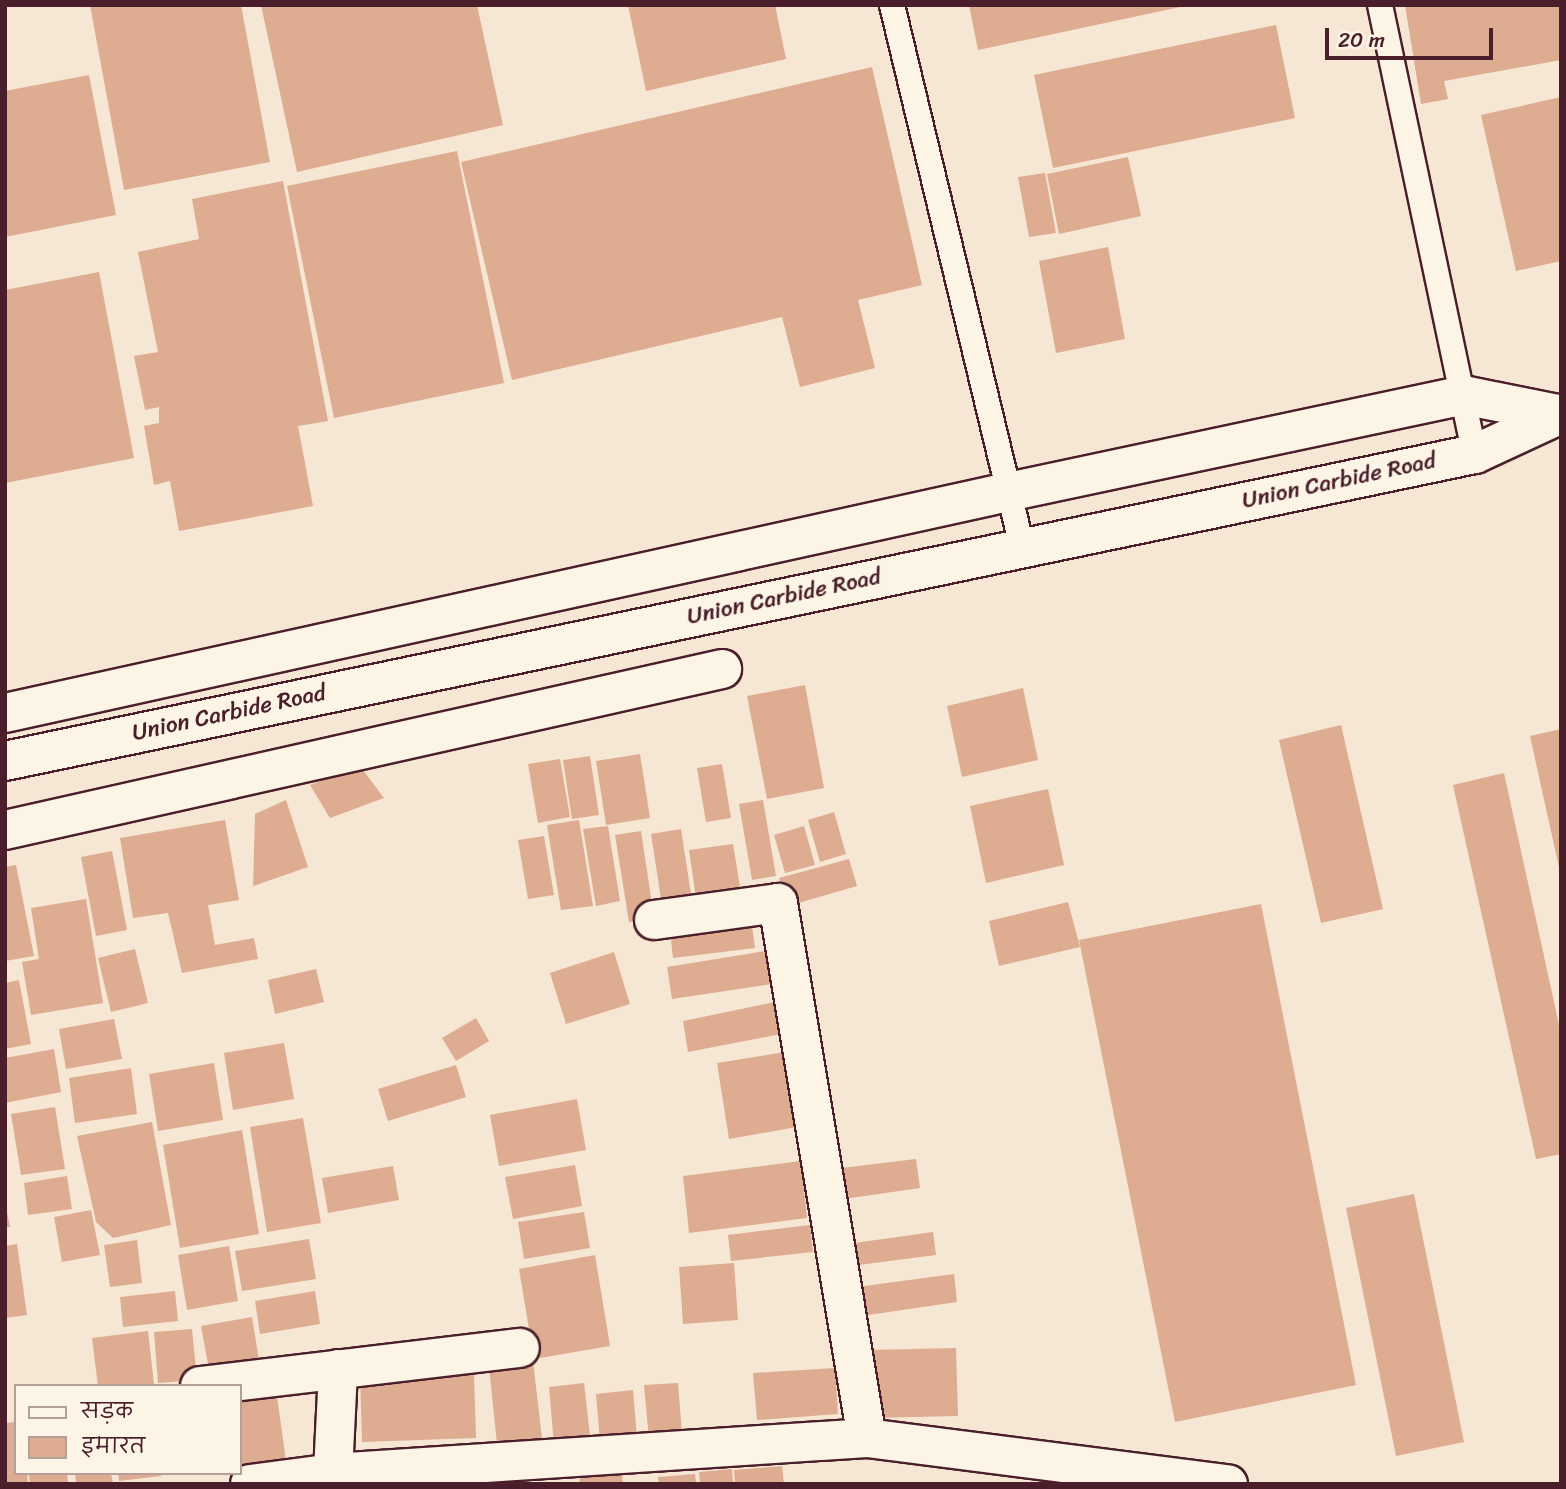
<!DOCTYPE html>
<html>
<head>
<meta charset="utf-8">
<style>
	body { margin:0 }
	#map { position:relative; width:1566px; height:1489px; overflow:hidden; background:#f6e6d4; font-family:Sriracha,"Playpen Sans Deva",sans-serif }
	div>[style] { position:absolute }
	.building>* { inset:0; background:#deac91 }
	.roads { filter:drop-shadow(2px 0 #4a1f2b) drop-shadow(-2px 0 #4a1f2b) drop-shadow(0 2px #4a1f2b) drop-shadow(0 -2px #4a1f2b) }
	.service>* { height:24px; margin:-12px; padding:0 12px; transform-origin:12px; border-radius:12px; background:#fcf5e5 }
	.minor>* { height:38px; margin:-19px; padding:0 19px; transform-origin:19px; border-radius:19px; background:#fcf5e5 }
	.tertiary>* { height:38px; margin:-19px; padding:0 19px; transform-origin:19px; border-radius:19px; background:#fcf5e5 }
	span { translate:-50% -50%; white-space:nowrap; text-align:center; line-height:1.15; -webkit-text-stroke:7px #fcf5e5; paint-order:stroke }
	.street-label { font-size:23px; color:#4a1f2b }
	.frame { position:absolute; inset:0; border:7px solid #4a1f2b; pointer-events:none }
	.legend { position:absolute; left:14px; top:1384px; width:228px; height:91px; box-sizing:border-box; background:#fcf5e5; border:2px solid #b59f9b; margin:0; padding:9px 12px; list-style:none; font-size:21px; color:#4a1f2b }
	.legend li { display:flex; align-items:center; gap:14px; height:35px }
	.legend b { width:35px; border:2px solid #b59f9b }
	.scale { position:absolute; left:1325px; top:28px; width:168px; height:32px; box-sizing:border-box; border:4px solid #4a1f2b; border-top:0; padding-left:9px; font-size:21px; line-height:24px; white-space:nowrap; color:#4a1f2b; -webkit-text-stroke:5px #fcf5e5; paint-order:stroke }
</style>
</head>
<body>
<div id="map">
	<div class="building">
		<i style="clip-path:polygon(90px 5px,241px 5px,270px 162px,124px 190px)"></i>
		<i style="clip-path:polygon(261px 5px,477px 5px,503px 125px,297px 172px)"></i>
		<i style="clip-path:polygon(628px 5px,775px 5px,786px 59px,646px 91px)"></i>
		<i style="clip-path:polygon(969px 5px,1185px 5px,1185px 6px,978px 50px)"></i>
		<i style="clip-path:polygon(1405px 5px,1561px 5px,1561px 60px,1444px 81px,1448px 99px,1421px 104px)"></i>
		<i style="clip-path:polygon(1276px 25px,1295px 118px,1053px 168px,1034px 75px)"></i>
		<i style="clip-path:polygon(872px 67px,922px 285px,858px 300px,875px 368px,800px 387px,782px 317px,512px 380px,461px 162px)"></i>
		<i style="clip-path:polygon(89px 75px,116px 215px,5px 237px,5px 91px)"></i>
		<i style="clip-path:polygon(1561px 97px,1561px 261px,1516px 271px,1481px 115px)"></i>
		<i style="clip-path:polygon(457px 151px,504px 383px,334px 418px,287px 186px)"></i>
		<i style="clip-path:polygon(1128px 157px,1141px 216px,1059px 234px,1047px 174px)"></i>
		<i style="clip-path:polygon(1045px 173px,1056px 233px,1029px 237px,1018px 177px)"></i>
		<i style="clip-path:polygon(283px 181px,328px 421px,298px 426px,313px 506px,179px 531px,170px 481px,154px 485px,144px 426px,159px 423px,159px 407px,145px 410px,134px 356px,158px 352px,138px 252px,199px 239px,192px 199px)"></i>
		<i style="clip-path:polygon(1108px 247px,1125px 339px,1056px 353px,1039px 261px)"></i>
		<i style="clip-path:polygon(99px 272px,134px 458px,5px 483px,5px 290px)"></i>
		<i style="clip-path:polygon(805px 685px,824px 788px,767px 799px,747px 696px)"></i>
		<i style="clip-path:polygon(1023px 688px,1038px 760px,962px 777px,947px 706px)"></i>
		<i style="clip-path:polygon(1341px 725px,1383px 909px,1321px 923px,1279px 740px)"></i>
		<i style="clip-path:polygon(1561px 729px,1561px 872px,1560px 872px,1530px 736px)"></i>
		<i style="clip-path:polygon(640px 754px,650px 818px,606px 825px,596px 761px)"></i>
		<i style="clip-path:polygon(590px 756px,599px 815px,572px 819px,563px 760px)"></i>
		<i style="clip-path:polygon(560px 759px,570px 817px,538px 823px,528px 764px)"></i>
		<i style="clip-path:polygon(722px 764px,731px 818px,706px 822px,697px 768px)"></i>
		<i style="clip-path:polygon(360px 766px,384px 798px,330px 818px,310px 785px)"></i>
		<i style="clip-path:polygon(1504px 773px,1561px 1034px,1561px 1154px,1536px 1159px,1453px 785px)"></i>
		<i style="clip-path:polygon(1048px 789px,1064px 865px,986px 883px,970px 806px)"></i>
		<i style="clip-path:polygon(286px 800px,308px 867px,253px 886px,255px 814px)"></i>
		<i style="clip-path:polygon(763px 800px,776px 876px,752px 880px,739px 804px)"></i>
		<i style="clip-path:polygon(834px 812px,846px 854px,820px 862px,808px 820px)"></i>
		<i style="clip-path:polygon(225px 820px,239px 900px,208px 905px,215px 945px,254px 938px,258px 959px,182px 973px,168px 913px,133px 918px,120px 838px)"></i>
		<i style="clip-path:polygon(579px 820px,593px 906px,561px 910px,547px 825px)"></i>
		<i style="clip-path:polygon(608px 826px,620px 901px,596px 906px,583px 829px)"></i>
		<i style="clip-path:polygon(804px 826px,815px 865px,785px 873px,774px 835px)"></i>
		<i style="clip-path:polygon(681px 829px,693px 907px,663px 912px,651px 834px)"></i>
		<i style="clip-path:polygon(641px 831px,654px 917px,629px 922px,615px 835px)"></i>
		<i style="clip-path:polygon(544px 836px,554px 895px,528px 899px,518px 840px)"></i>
		<i style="clip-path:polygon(733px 844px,742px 899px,697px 905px,689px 850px)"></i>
		<i style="clip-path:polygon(112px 851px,127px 930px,96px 936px,81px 857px)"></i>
		<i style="clip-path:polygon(849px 859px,857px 886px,788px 906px,779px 878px)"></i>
		<i style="clip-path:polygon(16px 865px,34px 956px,5px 961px,5px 867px)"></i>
		<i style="clip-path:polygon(86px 899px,103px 1003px,31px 1015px,22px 962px,39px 959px,31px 908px)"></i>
		<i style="clip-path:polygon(1068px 902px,1080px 947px,999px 966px,989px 921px)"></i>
		<i style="clip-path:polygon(1261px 904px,1356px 1385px,1175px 1422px,1079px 940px)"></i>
		<i style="clip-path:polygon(750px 911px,755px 948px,673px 958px,669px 921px)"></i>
		<i style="clip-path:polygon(135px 949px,148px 1003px,111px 1012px,98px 958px)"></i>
		<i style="clip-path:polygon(766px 951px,772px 984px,672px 999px,667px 967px)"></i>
		<i style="clip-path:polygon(614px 952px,630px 1004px,566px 1024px,550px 973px)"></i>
		<i style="clip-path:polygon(316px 969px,324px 1002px,275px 1014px,268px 980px)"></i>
		<i style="clip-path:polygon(19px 980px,31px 1044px,5px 1049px,5px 983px)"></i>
		<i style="clip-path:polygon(775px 1002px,781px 1034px,688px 1052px,683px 1021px)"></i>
		<i style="clip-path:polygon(476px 1018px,489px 1041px,456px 1061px,442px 1038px)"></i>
		<i style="clip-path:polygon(114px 1019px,122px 1059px,66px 1069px,59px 1029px)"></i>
		<i style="clip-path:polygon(284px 1043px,294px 1099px,233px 1110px,224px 1053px)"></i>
		<i style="clip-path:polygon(54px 1049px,61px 1092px,5px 1103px,5px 1058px)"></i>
		<i style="clip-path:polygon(785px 1052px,797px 1127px,729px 1139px,717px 1063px)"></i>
		<i style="clip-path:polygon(214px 1063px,223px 1120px,158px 1131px,149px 1074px)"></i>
		<i style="clip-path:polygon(456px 1065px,466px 1097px,388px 1121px,378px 1089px)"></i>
		<i style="clip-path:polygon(131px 1068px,137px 1114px,75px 1123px,69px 1078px)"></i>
		<i style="clip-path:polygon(577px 1099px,586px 1150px,499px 1166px,490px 1115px)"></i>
		<i style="clip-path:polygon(55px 1107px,65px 1169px,21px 1175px,11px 1114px)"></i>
		<i style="clip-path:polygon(303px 1118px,321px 1223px,267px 1232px,250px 1127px)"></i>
		<i style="clip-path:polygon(152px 1122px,171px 1225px,113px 1238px,96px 1222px,77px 1136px)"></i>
		<i style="clip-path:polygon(242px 1130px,259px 1234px,180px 1248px,163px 1145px)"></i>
		<i style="clip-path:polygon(916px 1159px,920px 1188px,837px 1200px,833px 1169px)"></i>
		<i style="clip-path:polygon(801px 1161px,807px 1218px,689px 1233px,683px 1176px)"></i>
		<i style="clip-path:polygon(575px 1165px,582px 1206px,513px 1219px,505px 1177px)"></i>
		<i style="clip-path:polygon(393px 1166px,399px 1200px,328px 1213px,322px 1178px)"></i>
		<i style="clip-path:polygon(67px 1176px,72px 1209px,28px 1215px,24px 1183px)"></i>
		<i style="clip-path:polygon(1414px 1194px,1464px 1442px,1396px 1456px,1346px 1208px)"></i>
		<i style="clip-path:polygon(5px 1202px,10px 1227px,5px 1227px)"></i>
		<i style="clip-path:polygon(91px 1210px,100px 1255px,62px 1262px,54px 1217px)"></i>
		<i style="clip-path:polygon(584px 1212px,590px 1248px,524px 1259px,518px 1222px)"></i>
		<i style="clip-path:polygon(810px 1225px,813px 1252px,731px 1261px,728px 1235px)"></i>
		<i style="clip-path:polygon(933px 1232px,936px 1255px,843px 1267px,840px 1245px)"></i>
		<i style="clip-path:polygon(309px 1239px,316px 1279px,242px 1291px,235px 1251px)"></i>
		<i style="clip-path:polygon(137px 1240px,142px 1283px,110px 1287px,104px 1245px)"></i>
		<i style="clip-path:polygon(17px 1244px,27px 1315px,5px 1318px,5px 1246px)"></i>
		<i style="clip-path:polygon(229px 1246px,238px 1301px,187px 1310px,178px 1255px)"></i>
		<i style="clip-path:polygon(595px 1255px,610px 1346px,534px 1359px,519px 1269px)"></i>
		<i style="clip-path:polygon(734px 1263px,738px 1320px,683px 1324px,679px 1267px)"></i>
		<i style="clip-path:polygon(954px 1274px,957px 1302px,861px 1316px,857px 1287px)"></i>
		<i style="clip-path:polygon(175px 1291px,178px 1321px,123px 1327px,120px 1297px)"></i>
		<i style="clip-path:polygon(315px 1291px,320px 1324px,260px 1334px,255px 1301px)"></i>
		<i style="clip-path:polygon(252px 1317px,260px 1366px,210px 1375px,201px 1326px)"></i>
		<i style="clip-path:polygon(192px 1329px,197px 1380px,158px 1383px,154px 1332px)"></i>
		<i style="clip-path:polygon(148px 1331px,154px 1384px,98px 1386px,92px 1338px)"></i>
		<i style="clip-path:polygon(956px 1348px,958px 1416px,870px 1418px,868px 1350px)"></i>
		<i style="clip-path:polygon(533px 1361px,542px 1438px,497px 1444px,489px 1366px)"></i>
		<i style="clip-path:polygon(835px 1368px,838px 1414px,757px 1420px,753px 1373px)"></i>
		<i style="clip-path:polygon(474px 1373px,476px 1438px,362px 1442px,360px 1376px)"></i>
		<i style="clip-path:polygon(584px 1383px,592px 1453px,555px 1457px,549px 1387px)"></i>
		<i style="clip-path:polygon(678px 1383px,683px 1446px,650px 1450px,644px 1385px)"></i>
		<i style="clip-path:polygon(276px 1389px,286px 1461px,240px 1468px,240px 1395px)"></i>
		<i style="clip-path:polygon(633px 1390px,638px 1449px,601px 1453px,596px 1394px)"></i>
		<i style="clip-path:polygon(16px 1422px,16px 1473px,27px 1473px,28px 1484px,5px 1484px,5px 1423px)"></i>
		<i style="clip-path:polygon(782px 1466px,784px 1484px,735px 1484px,734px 1470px)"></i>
		<i style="clip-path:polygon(732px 1469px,733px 1484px,700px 1484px,699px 1472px)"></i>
		<i style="clip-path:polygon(29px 1473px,67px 1473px,68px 1484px,30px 1484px)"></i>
		<i style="clip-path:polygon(75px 1473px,111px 1473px,113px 1484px,76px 1484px)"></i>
		<i style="clip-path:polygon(118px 1473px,161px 1473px,161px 1476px,119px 1481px)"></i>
		<i style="clip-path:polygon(695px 1474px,696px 1484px,659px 1484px,658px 1477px)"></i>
		<i style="clip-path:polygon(622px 1475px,623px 1484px,580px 1484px,579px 1477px)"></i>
	</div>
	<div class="roads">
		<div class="service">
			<i style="left:892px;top:5px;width:557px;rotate:76.51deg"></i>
			<i style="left:1380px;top:5px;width:459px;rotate:78.1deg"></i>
		</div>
		<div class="minor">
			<i style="left:5px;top:830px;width:735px;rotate:-12.66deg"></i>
			<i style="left:654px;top:920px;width:125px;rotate:-7.8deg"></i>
			<i style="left:778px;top:903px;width:542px;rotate:80.56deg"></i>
			<i style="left:200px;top:1386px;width:322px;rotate:-6.8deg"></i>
			<i style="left:333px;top:1473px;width:104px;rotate:-87.2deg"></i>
			<i style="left:250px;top:1484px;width:84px;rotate:-7.5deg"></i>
			<i style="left:333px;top:1473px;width:535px;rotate:-3.75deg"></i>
			<i style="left:867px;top:1438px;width:364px;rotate:7.3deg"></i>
		</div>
		<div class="tertiary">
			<i style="left:5px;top:713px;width:1027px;rotate:-12.43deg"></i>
			<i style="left:1008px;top:492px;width:465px;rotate:-12deg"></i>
			<i style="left:1463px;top:395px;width:96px;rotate:11.4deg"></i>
			<i style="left:5px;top:761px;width:1502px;rotate:-11.8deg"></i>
			<i style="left:1475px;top:454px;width:95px;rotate:-24.9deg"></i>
		</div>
	</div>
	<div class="street-label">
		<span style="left:1339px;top:481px;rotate:-12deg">Union Carbide Road</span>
		<span style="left:784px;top:597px;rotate:-12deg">Union Carbide Road</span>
		<span style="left:229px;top:713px;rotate:-12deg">Union Carbide Road</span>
	</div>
	<div class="frame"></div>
	<ul class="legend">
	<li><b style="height:9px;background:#fcf5e5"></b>सड़क</li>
	<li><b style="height:19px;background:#deac91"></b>इमारत</li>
	</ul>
	<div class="scale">20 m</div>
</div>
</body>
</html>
